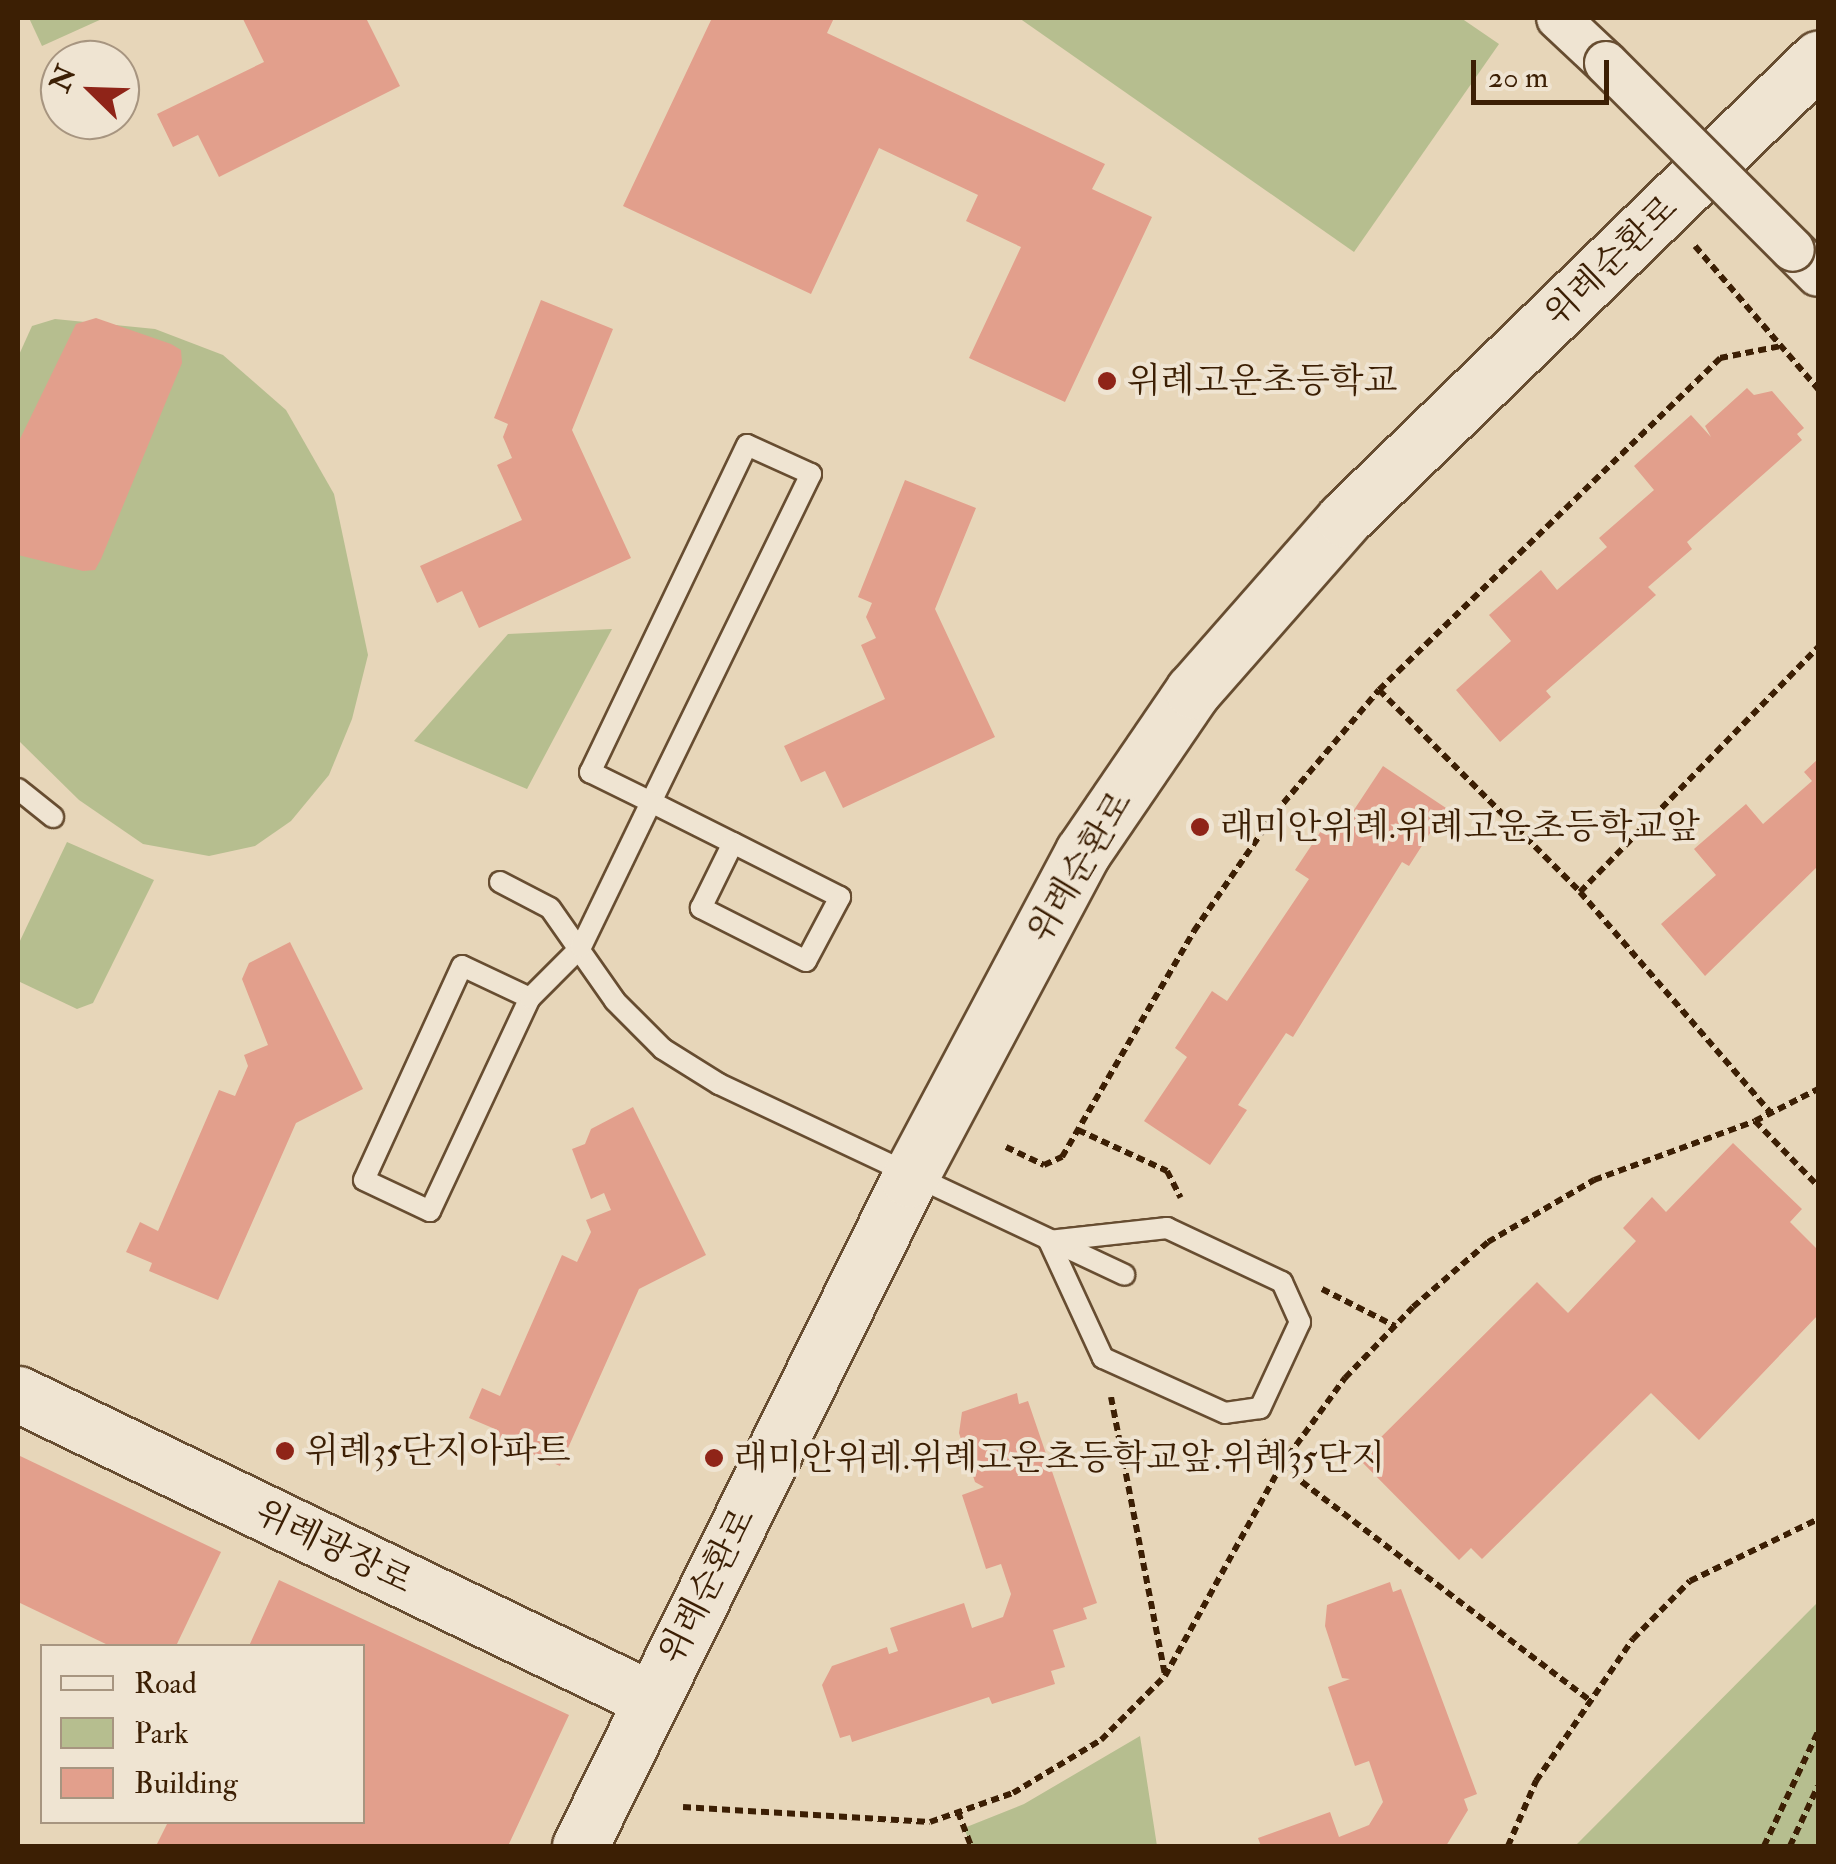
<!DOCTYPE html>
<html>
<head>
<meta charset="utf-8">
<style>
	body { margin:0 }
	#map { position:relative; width:1836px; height:1864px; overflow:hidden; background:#e7d6b9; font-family:"IM FELL Double Pica","Noto Serif KR",serif }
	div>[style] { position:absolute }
	.green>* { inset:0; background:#b6be8f }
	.building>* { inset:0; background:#e29f8c }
	.path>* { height:6px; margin-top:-3px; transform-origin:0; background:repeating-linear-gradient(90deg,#3c1f04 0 8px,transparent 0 13px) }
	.roads { filter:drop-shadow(2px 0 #674d31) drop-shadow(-2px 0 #674d31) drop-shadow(0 2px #674d31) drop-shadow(0 -2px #674d31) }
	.lane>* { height:20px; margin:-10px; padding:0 10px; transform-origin:10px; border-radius:10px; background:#efe4d2 }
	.street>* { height:42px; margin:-21px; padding:0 21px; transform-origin:21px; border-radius:21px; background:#efe4d2 }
	.secondary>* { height:55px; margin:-27.5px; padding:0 27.5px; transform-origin:27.5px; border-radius:27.5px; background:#efe4d2 }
	.bridges { filter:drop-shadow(2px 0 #674d31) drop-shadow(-2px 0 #674d31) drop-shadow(0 2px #674d31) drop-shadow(0 -2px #674d31) }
	.street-bridge>* { height:42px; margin:-21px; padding:0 21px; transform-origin:21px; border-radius:21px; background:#efe4d2 }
	.dots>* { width:28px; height:28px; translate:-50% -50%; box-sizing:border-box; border:5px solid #efe4d2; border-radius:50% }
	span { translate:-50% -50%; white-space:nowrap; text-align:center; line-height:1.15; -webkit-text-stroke:8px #efe4d2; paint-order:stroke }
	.street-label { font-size:35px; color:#3c1f04 }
	.poi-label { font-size:35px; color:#3c1f04 }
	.left { translate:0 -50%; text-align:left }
	.frame { position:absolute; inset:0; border:20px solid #3c1f04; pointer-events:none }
	.legend { position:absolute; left:40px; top:1644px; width:325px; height:180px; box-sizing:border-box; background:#efe4d2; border:2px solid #a79580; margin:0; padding:12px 18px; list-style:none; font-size:30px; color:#3c1f04 }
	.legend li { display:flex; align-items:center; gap:20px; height:50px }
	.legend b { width:50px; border:2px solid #a79580 }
	.north { position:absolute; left:40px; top:40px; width:100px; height:100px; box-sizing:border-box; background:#efe4d2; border:2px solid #a79580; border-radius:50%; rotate:293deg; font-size:28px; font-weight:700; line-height:40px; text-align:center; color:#3c1f04 }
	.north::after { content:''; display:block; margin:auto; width:35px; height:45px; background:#8f2418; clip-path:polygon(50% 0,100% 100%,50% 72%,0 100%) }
	.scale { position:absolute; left:1471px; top:60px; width:138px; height:45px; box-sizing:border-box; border:5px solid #3c1f04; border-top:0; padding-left:12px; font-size:30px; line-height:35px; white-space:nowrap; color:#3c1f04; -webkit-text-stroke:8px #efe4d2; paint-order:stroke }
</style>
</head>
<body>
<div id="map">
	<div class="green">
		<i style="clip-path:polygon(29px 18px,104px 18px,42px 46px)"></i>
		<i style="clip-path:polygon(1019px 18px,1461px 18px,1499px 44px,1354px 252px)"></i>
		<i style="clip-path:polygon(55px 319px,155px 329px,223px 355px,286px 410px,334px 494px,368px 655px,352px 719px,329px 775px,291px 821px,255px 846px,209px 856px,143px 844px,79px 800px,18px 740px,18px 357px,32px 326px)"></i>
		<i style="clip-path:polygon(612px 629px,527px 789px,414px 741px,508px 634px)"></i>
		<i style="clip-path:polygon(67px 842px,154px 880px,93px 1003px,77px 1009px,18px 981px,18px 945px)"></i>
		<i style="clip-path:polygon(1818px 1602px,1818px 1846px,1575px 1846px)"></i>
		<i style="clip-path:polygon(1140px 1736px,1157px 1846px,971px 1846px,964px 1828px,1024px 1804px)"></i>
	</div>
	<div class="building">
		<i style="clip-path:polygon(366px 18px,400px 86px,219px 177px,198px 135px,173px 147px,157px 114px,264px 62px,243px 19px)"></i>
		<i style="clip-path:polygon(712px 18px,834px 18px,827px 33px,1105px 164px,1092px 189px,1152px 217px,1065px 402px,969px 358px,1021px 247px,966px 221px,978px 195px,879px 148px,811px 294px,623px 206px)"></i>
		<i style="clip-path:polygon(541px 300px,613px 329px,572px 430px,631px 558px,479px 628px,462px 591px,437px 603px,420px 566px,522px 520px,497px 465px,512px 458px,503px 437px,508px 424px,494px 418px)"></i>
		<i style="clip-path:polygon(96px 318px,171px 344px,181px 350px,182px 363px,101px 559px,95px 570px,83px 571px,18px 555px,18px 443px,76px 324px)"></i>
		<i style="clip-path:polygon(1747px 388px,1754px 395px,1772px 391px,1804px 428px,1797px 434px,1802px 440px,1687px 542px,1692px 549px,1648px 587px,1656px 595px,1546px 691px,1551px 697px,1500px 742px,1456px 690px,1511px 641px,1489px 615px,1541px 570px,1557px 590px,1607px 547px,1599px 538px,1654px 490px,1634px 466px,1691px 415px,1711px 437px,1705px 426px)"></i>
		<i style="clip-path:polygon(905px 480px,976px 508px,935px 609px,995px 737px,843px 808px,825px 771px,801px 782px,784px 746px,885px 699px,861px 645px,876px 638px,866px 617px,872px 603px,858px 597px)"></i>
		<i style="clip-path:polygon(1818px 759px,1818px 866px,1705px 976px,1661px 924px,1716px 875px,1694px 849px,1746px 804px,1763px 824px,1812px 781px,1804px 772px)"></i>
		<i style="clip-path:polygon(1383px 766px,1446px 808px,1409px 866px,1402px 862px,1293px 1037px,1286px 1033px,1238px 1105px,1247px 1110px,1210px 1165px,1144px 1121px,1187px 1057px,1175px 1048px,1212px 991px,1227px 1001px,1309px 879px,1295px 870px,1329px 819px,1342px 828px)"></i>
		<i style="clip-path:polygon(290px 942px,363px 1089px,296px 1123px,218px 1300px,149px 1271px,152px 1263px,126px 1252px,140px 1222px,158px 1231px,219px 1090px,235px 1096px,248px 1066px,244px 1055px,268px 1045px,242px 979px,249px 963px)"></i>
		<i style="clip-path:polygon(633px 1107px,706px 1255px,639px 1289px,560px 1466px,492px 1436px,495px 1429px,469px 1418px,482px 1388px,500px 1396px,562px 1255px,577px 1262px,591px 1232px,586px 1220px,611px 1210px,604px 1193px,591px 1199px,572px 1149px,585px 1144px,591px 1129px)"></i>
		<i style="clip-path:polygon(1733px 1143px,1802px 1209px,1790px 1222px,1818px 1250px,1818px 1315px,1699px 1440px,1651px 1393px,1482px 1559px,1471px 1548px,1459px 1560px,1359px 1459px,1537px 1282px,1568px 1313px,1636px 1241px,1623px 1228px,1652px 1197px,1666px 1212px)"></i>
		<i style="clip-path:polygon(1017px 1393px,1019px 1404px,1028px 1401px,1097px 1603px,1083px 1608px,1087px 1619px,1053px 1630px,1065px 1667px,1051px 1671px,1055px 1684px,992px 1704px,989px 1697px,852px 1742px,850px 1735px,840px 1738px,822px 1685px,832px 1666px,887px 1647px,889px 1654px,898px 1651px,890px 1628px,964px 1603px,972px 1628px,1003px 1617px,1011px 1594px,1001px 1564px,986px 1569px,962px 1495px,984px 1487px,975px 1482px,959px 1433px,962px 1412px)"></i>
		<i style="clip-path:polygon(18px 1455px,221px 1552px,176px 1646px,110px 1646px,18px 1602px)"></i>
		<i style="clip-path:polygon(279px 1580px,569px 1715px,508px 1846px,156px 1846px,168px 1822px,362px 1822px,362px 1646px,249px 1646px)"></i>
		<i style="clip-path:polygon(1390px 1582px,1393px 1592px,1401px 1589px,1477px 1794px,1464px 1799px,1468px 1810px,1446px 1846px,1261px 1846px,1258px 1838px,1330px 1812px,1339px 1837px,1369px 1825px,1383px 1802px,1369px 1761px,1355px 1766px,1328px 1687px,1350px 1679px,1342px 1678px,1325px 1626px,1327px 1605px)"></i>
	</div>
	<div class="path">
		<i style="left:1695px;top:246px;width:189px;rotate:49.3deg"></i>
		<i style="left:1379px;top:690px;width:285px;rotate:45.1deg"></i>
		<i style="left:1580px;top:892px;width:292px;rotate:49.2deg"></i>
		<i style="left:1580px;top:892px;width:342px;rotate:-45.8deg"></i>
		<i style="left:1755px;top:1121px;width:91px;rotate:45.9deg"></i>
		<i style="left:1078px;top:1130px;width:98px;rotate:24.7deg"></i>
		<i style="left:1167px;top:1171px;width:30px;rotate:63deg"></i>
		<i style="left:1006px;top:1147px;width:42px;rotate:25.3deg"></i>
		<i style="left:1044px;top:1165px;width:20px;rotate:-24deg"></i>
		<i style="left:1062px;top:1157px;width:262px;rotate:-59.7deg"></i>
		<i style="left:1194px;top:931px;width:143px;rotate:-55.5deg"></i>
		<i style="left:1275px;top:813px;width:161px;rotate:-49.8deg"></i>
		<i style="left:1379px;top:690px;width:476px;rotate:-44.2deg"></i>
		<i style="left:1720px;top:358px;width:62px;rotate:-11.1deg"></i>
		<i style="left:1322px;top:1289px;width:82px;rotate:26.9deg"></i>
		<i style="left:1111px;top:1397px;width:282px;rotate:79deg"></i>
		<i style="left:1263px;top:1440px;width:32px;rotate:55deg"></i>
		<i style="left:1281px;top:1466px;width:389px;rotate:37.2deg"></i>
		<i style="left:683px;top:1807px;width:247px;rotate:3.5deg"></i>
		<i style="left:930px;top:1822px;width:88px;rotate:-19.3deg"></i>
		<i style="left:1013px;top:1793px;width:103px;rotate:-31.1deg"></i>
		<i style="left:1101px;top:1740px;width:91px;rotate:-45deg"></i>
		<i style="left:1165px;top:1676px;width:240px;rotate:-61.1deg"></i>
		<i style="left:1281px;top:1466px;width:109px;rotate:-54deg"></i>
		<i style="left:1345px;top:1378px;width:98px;rotate:-46.2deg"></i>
		<i style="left:1413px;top:1307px;width:99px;rotate:-40.9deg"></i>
		<i style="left:1488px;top:1242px;width:123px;rotate:-30.3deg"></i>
		<i style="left:1594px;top:1180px;width:171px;rotate:-20.1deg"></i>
		<i style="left:1755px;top:1121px;width:71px;rotate:-26.9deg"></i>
		<i style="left:958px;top:1812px;width:36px;rotate:69deg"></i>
		<i style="left:1508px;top:1846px;width:71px;rotate:-66.7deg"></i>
		<i style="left:1536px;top:1781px;width:172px;rotate:-55.7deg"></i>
		<i style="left:1633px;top:1639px;width:81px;rotate:-45.5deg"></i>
		<i style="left:1690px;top:1581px;width:142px;rotate:-25.8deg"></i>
		<i style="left:1764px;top:1846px;width:126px;rotate:-64.7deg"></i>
		<i style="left:1790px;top:1846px;width:66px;rotate:-65deg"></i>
	</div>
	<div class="roads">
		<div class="lane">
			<i style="left:18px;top:789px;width:45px;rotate:38.7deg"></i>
			<i style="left:500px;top:882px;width:56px;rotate:27.5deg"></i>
			<i style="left:550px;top:908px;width:113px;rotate:55deg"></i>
			<i style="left:615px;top:1001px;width:68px;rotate:45deg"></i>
			<i style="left:663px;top:1049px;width:66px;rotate:32deg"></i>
			<i style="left:719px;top:1084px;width:448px;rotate:25.2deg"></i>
			<i style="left:530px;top:998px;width:75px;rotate:-154.8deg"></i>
			<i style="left:462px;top:966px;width:235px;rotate:114.6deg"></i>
			<i style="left:364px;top:1180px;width:73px;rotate:25.2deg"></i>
			<i style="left:430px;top:1211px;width:235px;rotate:-64.9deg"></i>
			<i style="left:530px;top:998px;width:72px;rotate:-45deg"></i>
			<i style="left:581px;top:947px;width:161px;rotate:-64.2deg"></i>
			<i style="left:651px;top:802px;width:365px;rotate:-64deg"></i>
			<i style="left:811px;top:474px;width:70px;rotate:-155.6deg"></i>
			<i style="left:747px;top:445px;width:363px;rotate:115.6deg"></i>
			<i style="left:590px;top:772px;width:68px;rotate:26.2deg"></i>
			<i style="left:651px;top:802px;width:92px;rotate:26.6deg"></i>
			<i style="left:733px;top:843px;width:120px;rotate:26.8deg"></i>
			<i style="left:840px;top:897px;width:72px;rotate:118deg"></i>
			<i style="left:806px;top:961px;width:118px;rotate:-153.2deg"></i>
			<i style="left:701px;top:908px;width:72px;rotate:-63.8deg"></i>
			<i style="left:1167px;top:1228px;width:127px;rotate:25.2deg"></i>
			<i style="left:1282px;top:1282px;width:44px;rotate:65.8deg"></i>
			<i style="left:1300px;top:1322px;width:95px;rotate:114.9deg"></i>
			<i style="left:1260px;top:1408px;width:35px;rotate:172deg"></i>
			<i style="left:1225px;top:1413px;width:134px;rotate:-155.7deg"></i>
			<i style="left:1103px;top:1358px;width:129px;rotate:-114.8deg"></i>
			<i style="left:1049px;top:1241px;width:119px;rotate:-6.3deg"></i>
		</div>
		<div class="street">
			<i style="left:1558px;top:18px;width:66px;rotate:43.2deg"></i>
			<i style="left:1793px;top:250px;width:35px;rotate:45deg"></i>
		</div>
		<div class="secondary">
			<i style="left:18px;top:1394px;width:702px;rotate:25.76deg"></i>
			<i style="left:580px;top:1846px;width:744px;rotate:-63.75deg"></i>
			<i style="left:909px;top:1179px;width:370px;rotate:-62deg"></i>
			<i style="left:1083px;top:852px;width:195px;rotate:-55.7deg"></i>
			<i style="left:1193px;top:691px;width:229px;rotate:-48.7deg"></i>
			<i style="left:1344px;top:519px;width:661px;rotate:-44.14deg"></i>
		</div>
	</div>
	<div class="bridges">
		<div class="street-bridge">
			<i style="left:1606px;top:63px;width:264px;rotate:45deg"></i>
		</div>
	</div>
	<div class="dots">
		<i style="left:1107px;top:381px;background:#8f2418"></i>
		<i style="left:1200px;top:827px;background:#8f2418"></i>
		<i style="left:285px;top:1451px;background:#8f2418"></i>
		<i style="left:714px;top:1458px;background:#8f2418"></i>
	</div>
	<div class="street-label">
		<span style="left:1611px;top:261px;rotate:-44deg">위례순환로</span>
		<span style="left:1080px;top:867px;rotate:-59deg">위례순환로</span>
		<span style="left:334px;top:1547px;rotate:26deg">위례광장로</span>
		<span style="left:707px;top:1586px;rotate:-63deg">위례순환로</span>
	</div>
	<div class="poi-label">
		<span class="left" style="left:1127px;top:381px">위례고운초등학교</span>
		<span class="left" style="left:1220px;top:827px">래미안위례.위례고운초등학교앞</span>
		<span class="left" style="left:305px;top:1451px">위례35단지아파트</span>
		<span class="left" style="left:734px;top:1458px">래미안위레.위례고운초등학교앞.위례35단지</span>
	</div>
	<div class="frame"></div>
	<ul class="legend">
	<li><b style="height:12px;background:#efe4d2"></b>Road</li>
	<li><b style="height:28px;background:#b6be8f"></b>Park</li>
	<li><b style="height:28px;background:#e29f8c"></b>Building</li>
	</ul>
	<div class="north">N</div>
	<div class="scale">20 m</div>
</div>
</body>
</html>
